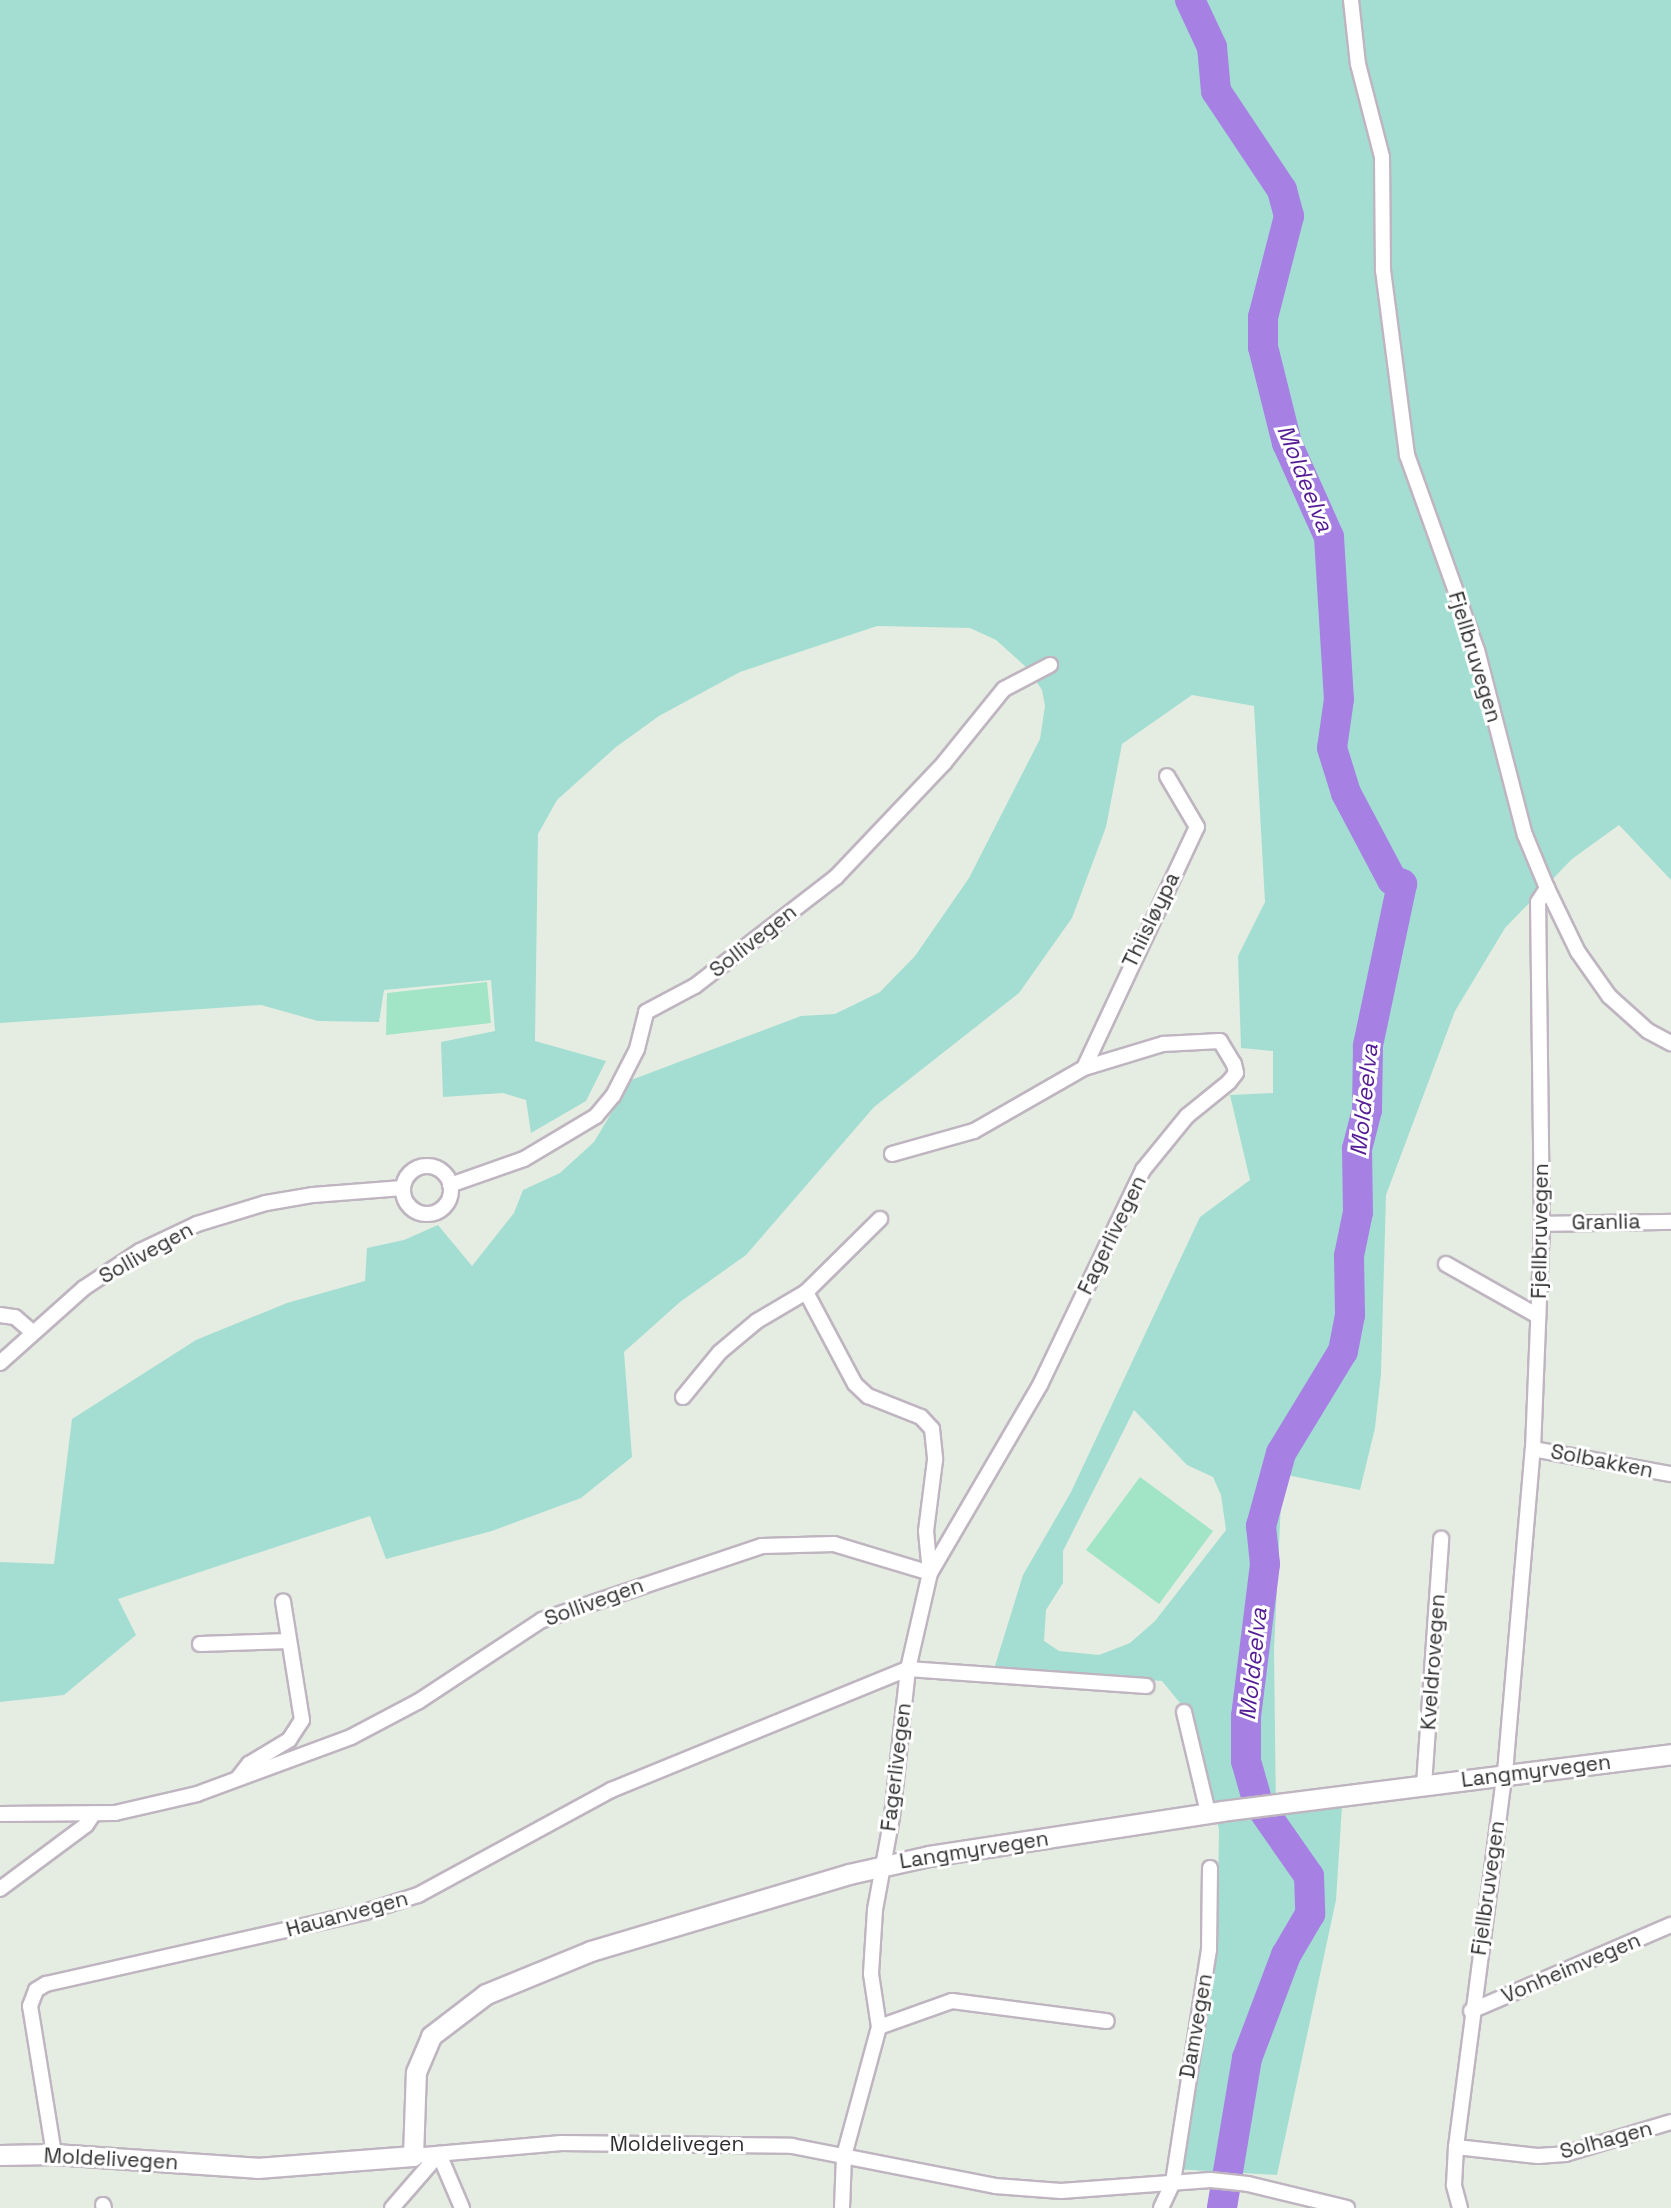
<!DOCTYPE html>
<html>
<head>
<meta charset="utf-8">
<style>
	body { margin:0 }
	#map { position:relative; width:1671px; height:2208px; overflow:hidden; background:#e5ede2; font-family:"Space Grotesk",sans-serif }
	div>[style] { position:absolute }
	.green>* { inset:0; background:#a4ded2 }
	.pitch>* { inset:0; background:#a1e4c6 }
	.river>* { height:30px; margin:-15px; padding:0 15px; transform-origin:15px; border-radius:15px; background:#a780e4 }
	.roads { filter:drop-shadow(2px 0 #bfb5c0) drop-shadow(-2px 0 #bfb5c0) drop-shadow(0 2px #bfb5c0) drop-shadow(0 -2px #bfb5c0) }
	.minor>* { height:14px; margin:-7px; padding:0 7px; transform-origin:7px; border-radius:7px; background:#fff }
	.minor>.ring { margin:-7px; padding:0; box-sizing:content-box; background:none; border:14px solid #fff; border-radius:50% }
	.secondary>* { height:19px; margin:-9.5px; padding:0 9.5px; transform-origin:9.5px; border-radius:9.5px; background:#fff }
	span { translate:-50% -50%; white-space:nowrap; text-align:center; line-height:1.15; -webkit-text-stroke:6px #fff; paint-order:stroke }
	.street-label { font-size:21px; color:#2e2e2e }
	.water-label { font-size:23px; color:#541b94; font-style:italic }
</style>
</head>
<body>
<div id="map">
	<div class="green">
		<i style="clip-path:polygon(evenodd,0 0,1671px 0,1671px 880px,1619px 825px,1572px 859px,1505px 928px,1455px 1011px,1386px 1195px,1381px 1374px,1375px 1428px,1360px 1490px,1287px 1475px,1282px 1482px,1274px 1650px,1276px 1813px,1342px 1806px,1336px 1900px,1277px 2175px,1174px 2169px,1217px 1946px,1219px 1829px,1190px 1715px,1162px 1681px,994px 1669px,1023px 1575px,1071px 1492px,1200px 1217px,1250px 1180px,1230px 1095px,1273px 1093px,1273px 1051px,1241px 1048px,1238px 956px,1265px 902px,1254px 706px,1192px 695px,1122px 744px,1106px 827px,1072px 918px,1019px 993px,874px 1107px,746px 1255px,680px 1302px,624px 1352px,632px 1457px,581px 1498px,492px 1531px,386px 1559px,370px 1516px,118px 1599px,136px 1635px,64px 1695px,0 1702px,0 1562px,54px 1564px,72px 1419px,196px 1340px,287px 1303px,365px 1281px,367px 1248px,404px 1240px,438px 1225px,472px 1266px,514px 1213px,523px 1190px,560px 1173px,594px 1142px,631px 1080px,801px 1016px,835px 1014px,880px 992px,915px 956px,969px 878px,1040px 739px,1045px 706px,1042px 690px,1027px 668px,996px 640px,970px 628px,877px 626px,740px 672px,659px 716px,616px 747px,557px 800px,538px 834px,535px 1041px,606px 1061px,586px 1101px,531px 1133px,526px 1100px,503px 1093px,443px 1097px,441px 1042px,495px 1031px,491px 980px,384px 990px,379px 1022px,318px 1021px,261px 1005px,0 1023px,0 0,1134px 1410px,1187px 1465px,1213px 1477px,1221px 1495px,1226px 1530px,1155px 1621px,1130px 1643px,1099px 1655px,1059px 1651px,1044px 1641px,1046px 1610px,1063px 1583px,1063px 1551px,1134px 1410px)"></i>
	</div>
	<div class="pitch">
		<i style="clip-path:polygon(487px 982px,491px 1023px,386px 1035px,387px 993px)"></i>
		<i style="clip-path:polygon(1140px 1477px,1213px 1531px,1159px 1604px,1086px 1550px)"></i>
	</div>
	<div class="river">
		<i style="left:1190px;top:0;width:52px;rotate:64.9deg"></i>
		<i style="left:1212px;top:47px;width:44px;rotate:84.8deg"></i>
		<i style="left:1216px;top:91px;width:119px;rotate:56.3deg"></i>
		<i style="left:1282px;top:190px;width:27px;rotate:75deg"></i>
		<i style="left:1289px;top:216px;width:104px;rotate:104.4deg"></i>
		<i style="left:1263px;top:317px;width:30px;rotate:90deg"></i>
		<i style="left:1263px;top:347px;width:99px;rotate:76deg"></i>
		<i style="left:1287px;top:443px;width:103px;rotate:65.9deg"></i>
		<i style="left:1329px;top:537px;width:162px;rotate:86.5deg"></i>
		<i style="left:1339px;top:699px;width:49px;rotate:98.1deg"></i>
		<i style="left:1332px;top:748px;width:47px;rotate:72.7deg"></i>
		<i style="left:1346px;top:793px;width:98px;rotate:62.1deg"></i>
		<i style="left:1392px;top:880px;width:11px;rotate:22deg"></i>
		<i style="left:1402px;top:884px;width:166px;rotate:101.9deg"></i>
		<i style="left:1368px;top:1046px;width:64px;rotate:90.9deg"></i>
		<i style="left:1367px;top:1110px;width:40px;rotate:104.4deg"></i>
		<i style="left:1357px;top:1149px;width:63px;rotate:89.1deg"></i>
		<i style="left:1358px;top:1212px;width:45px;rotate:101.6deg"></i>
		<i style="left:1349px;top:1256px;width:59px;rotate:89deg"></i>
		<i style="left:1350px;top:1315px;width:37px;rotate:101deg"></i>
		<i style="left:1343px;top:1351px;width:119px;rotate:121.3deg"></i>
		<i style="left:1281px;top:1453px;width:76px;rotate:105.3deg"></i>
		<i style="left:1261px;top:1526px;width:38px;rotate:84deg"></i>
		<i style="left:1265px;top:1564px;width:153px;rotate:97.1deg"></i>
		<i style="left:1246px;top:1716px;width:45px;rotate:90deg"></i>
		<i style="left:1246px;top:1761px;width:44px;rotate:74.1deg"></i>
		<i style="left:1258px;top:1803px;width:89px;rotate:55.1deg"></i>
		<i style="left:1309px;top:1876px;width:38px;rotate:88deg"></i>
		<i style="left:1310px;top:1914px;width:48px;rotate:120.3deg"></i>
		<i style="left:1286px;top:1955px;width:110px;rotate:110.7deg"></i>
		<i style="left:1247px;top:2058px;width:152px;rotate:99.5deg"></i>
	</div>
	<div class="roads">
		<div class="minor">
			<i style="left:1351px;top:0;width:64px;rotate:83.8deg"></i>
			<i style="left:1358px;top:64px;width:96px;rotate:75.5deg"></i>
			<i style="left:1382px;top:157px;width:113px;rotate:89.5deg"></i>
			<i style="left:1383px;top:270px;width:187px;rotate:82.6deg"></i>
			<i style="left:1407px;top:455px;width:207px;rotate:70.3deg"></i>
			<i style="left:1477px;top:650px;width:191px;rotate:75.5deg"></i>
			<i style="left:1525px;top:835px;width:57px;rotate:67.5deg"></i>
			<i style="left:1547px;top:888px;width:71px;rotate:64.2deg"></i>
			<i style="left:1578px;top:952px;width:54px;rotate:54.8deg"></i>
			<i style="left:1609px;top:996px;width:52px;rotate:41.9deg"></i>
			<i style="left:1648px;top:1031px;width:26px;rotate:28deg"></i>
			<i style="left:1084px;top:1068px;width:266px;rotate:-64.9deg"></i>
			<i style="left:1197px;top:827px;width:59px;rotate:-120.5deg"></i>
			<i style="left:892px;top:1154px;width:85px;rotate:-15.7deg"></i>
			<i style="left:974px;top:1131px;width:127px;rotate:-29.8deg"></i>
			<i style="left:1084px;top:1068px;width:83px;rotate:-16.9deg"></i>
			<i style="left:1163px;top:1044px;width:57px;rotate:-3deg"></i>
			<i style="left:1220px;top:1041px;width:27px;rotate:59deg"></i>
			<i style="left:1234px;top:1064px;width:9px;rotate:77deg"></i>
			<i style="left:1236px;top:1073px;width:11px;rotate:128deg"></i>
			<i style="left:1229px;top:1082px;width:54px;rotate:141deg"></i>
			<i style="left:1187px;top:1116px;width:70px;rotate:129.2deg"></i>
			<i style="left:1143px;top:1170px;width:238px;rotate:115.6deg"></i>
			<i style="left:1040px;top:1385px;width:218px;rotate:120.3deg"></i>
			<i class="ring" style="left:403px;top:1166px;width:34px;height:34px"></i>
			<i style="left:450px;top:1185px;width:78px;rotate:-19.4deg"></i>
			<i style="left:524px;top:1159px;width:84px;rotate:-30.8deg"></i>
			<i style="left:596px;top:1116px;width:26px;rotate:-50deg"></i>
			<i style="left:613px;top:1096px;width:53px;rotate:-62.9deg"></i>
			<i style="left:637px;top:1049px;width:38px;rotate:-76deg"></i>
			<i style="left:646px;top:1012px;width:55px;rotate:-28deg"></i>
			<i style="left:695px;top:986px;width:178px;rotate:-37.7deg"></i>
			<i style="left:836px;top:877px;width:157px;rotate:-46.5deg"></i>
			<i style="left:944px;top:763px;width:95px;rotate:-51deg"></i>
			<i style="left:1004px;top:689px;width:52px;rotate:-27.6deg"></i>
			<i style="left:1542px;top:1224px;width:129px;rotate:-0.9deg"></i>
			<i style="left:1446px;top:1264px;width:106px;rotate:29.5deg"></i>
			<i style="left:806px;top:1292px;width:104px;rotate:62deg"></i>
			<i style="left:855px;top:1384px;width:18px;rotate:43deg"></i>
			<i style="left:868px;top:1396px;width:57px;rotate:21.6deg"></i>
			<i style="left:921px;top:1417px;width:16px;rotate:47deg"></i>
			<i style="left:932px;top:1429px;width:31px;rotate:84deg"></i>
			<i style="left:935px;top:1460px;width:72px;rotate:97.2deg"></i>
			<i style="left:926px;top:1531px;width:42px;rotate:84.6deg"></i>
			<i style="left:0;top:1315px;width:15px;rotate:8deg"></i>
			<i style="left:15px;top:1317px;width:21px;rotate:41deg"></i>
			<i style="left:0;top:1363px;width:113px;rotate:-41.8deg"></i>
			<i style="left:84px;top:1288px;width:67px;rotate:-33.5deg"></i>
			<i style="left:140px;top:1251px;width:63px;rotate:-25.3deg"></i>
			<i style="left:197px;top:1224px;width:72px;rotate:-16.9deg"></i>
			<i style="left:266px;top:1203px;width:48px;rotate:-9.7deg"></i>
			<i style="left:313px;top:1195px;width:90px;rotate:-4.4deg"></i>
			<i style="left:683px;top:1397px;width:58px;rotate:-50.6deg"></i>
			<i style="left:720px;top:1352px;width:48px;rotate:-40deg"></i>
			<i style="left:757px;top:1321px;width:57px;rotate:-30.6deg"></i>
			<i style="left:806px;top:1292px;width:104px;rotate:-44.6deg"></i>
			<i style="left:1533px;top:1449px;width:140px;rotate:10.3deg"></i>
			<i style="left:200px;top:1644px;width:89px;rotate:-1.9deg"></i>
			<i style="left:1184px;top:1712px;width:104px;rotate:76.6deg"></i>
			<i style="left:238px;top:1778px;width:18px;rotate:-52deg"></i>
			<i style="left:249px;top:1764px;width:47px;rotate:-31deg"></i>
			<i style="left:289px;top:1740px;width:24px;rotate:-57deg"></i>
			<i style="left:302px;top:1720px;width:120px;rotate:-99.1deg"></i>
			<i style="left:1424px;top:1785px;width:247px;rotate:-86deg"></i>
			<i style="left:0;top:1814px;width:115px;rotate:-0.5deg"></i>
			<i style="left:115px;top:1813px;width:84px;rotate:-13deg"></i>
			<i style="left:197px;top:1794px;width:164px;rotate:-20.3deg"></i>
			<i style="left:351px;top:1737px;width:77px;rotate:-27.9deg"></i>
			<i style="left:419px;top:1701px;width:147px;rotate:-33.4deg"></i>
			<i style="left:542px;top:1620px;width:232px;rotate:-18.6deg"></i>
			<i style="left:762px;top:1546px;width:72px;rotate:-1.6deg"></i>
			<i style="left:834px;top:1544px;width:100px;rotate:16.8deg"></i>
			<i style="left:930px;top:1573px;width:98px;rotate:102.9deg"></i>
			<i style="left:908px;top:1669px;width:149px;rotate:96.2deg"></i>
			<i style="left:892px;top:1817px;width:95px;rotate:100.4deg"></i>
			<i style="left:875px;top:1910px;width:64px;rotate:93.6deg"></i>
			<i style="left:871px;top:1974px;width:54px;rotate:81.4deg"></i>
			<i style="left:879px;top:2027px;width:134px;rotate:105.2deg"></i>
			<i style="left:844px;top:2156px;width:52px;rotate:92.2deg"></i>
			<i style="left:0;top:1889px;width:107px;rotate:-36.7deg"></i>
			<i style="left:86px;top:1825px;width:14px;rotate:-56deg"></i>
			<i style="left:1471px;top:2011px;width:218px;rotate:-23.3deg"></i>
			<i style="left:879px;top:2027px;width:77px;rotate:-19.6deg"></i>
			<i style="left:952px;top:2001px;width:156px;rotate:7.4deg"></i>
			<i style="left:1456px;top:2147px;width:82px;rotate:6.3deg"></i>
			<i style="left:1538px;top:2156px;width:27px;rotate:-4deg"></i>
			<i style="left:1565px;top:2154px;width:111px;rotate:-16.8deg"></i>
			<i style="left:54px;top:2154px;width:150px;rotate:-99.2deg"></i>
			<i style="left:30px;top:2006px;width:17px;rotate:-69deg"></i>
			<i style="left:36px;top:1990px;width:12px;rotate:-31deg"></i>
			<i style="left:46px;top:1984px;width:327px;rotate:-12.7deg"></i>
			<i style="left:365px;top:1912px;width:56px;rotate:-17.8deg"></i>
			<i style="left:418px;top:1895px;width:220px;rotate:-28.5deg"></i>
			<i style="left:611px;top:1790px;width:321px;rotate:-22.2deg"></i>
			<i style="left:908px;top:1669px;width:239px;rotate:4.1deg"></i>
			<i style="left:413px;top:2156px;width:149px;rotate:-5deg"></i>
			<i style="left:561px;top:2143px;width:231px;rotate:0.7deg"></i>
			<i style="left:792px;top:2146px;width:207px;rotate:11.1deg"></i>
			<i style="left:995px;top:2186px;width:66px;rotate:4.3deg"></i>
			<i style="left:1061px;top:2191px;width:150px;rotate:-4.2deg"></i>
			<i style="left:1211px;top:2180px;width:37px;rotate:6deg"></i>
			<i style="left:1248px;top:2184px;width:102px;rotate:13.6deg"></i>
			<i style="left:103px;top:2205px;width:3px;rotate:72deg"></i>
			<i style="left:392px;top:2208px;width:72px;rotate:-49deg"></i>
			<i style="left:439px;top:2154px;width:59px;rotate:66.9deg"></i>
			<i style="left:1161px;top:2208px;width:29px;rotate:-65deg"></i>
			<i style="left:1173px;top:2182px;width:235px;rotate:-81.2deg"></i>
			<i style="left:1209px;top:1950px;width:82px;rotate:-89.3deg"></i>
			<i style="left:1460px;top:2208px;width:24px;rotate:-105deg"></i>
			<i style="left:1454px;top:2185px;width:38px;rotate:-87deg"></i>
			<i style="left:1456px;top:2147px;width:389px;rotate:-82.6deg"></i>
			<i style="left:1506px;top:1761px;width:313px;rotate:-85.1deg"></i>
			<i style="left:1533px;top:1449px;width:225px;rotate:-87.7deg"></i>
			<i style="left:1542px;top:1224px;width:322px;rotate:-90.7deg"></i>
			<i style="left:1538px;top:902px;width:17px;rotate:-57deg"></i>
		</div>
		<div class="secondary">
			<i style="left:0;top:2155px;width:54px;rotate:-1.1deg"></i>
			<i style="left:54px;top:2154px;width:203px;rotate:3.9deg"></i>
			<i style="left:257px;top:2168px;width:156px;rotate:-4.4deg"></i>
			<i style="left:413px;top:2156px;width:84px;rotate:-88deg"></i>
			<i style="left:416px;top:2072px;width:39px;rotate:-67deg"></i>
			<i style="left:431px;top:2036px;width:69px;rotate:-37.4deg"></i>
			<i style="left:486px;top:1994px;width:113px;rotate:-22.3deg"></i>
			<i style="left:591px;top:1951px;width:269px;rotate:-16.6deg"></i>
			<i style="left:849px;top:1874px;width:82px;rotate:-12.7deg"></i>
			<i style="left:929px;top:1856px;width:296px;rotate:-8.7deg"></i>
			<i style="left:1222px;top:1811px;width:453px;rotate:-7.2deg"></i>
		</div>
	</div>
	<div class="street-label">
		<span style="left:1475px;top:657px;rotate:73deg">Fjellbruvegen</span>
		<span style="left:1151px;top:920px;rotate:-64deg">Thiisløypa</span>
		<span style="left:753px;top:941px;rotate:-38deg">Sollivegen</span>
		<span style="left:1606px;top:1222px;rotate:-1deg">Granlia</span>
		<span style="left:1540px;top:1231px;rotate:-89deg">Fjellbruvegen</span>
		<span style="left:1112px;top:1235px;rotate:-64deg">Fagerlivegen</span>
		<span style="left:146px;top:1253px;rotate:-29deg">Sollivegen</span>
		<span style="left:1602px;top:1461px;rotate:11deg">Solbakken</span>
		<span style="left:594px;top:1602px;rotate:-20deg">Sollivegen</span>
		<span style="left:1433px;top:1662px;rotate:-86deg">Kveldrovegen</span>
		<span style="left:896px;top:1767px;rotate:-83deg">Fagerlivegen</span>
		<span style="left:1536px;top:1771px;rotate:-7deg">Langmyrvegen</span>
		<span style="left:974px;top:1850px;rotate:-9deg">Langmyrvegen</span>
		<span style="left:1488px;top:1888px;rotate:-82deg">Fjellbruvegen</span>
		<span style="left:347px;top:1914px;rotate:-15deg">Hauanvegen</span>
		<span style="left:1571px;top:1968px;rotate:-23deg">Vonheimvegen</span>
		<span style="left:1196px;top:2026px;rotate:-80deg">Damvegen</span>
		<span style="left:1606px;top:2140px;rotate:-15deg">Solhagen</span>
		<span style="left:677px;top:2144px">Moldelivegen</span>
		<span style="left:111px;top:2159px;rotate:3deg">Moldelivegen</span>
	</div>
	<div class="water-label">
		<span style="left:1305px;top:478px;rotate:68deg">Moldeelva</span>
		<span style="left:1364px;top:1100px;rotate:-84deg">Moldeelva</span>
		<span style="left:1253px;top:1664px;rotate:-84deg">Moldeelva</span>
	</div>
</div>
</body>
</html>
